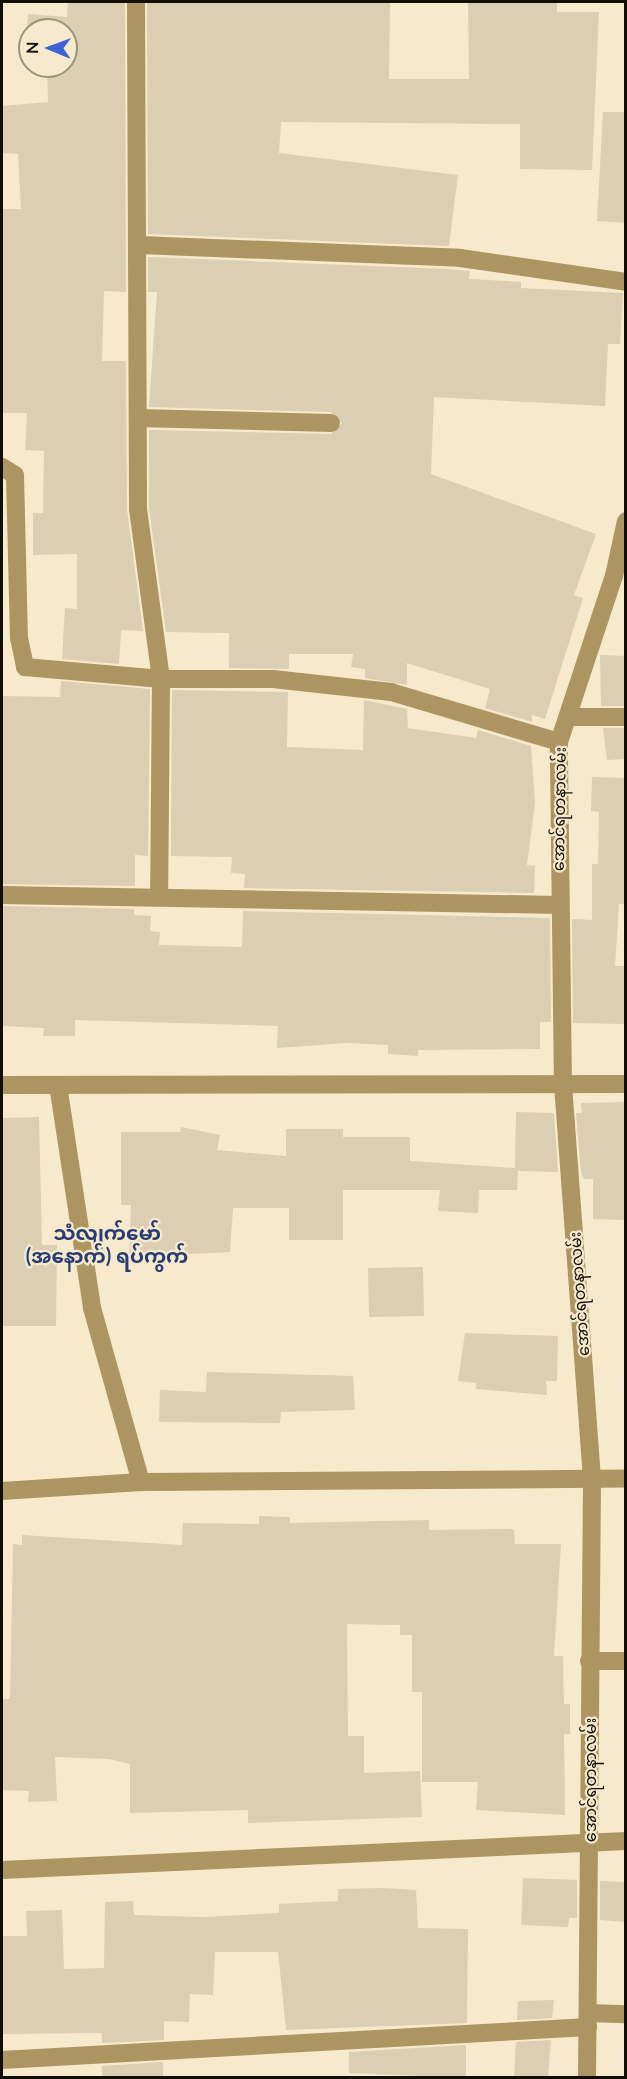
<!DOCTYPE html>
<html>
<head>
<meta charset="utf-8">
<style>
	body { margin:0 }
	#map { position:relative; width:627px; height:2079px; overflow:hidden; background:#f6e9cc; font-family:Lato,"Noto Sans Myanmar",sans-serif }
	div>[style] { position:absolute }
	.building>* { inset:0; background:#dbceb2 }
	.street>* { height:18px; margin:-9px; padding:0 9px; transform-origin:9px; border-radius:9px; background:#ac9560 }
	span { translate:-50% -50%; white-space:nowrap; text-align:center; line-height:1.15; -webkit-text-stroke:4.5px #f6e9cc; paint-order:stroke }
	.street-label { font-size:16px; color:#120e05 }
	.quarter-label { font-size:20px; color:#273c74; font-weight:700 }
	.frame { position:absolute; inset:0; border:3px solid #120e05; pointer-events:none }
	.north { position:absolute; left:18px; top:18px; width:60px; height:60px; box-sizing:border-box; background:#f6e9cc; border:2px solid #9b917c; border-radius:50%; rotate:271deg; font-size:16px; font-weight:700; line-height:24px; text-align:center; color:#120e05 }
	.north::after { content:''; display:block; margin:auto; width:21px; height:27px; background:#3d62d3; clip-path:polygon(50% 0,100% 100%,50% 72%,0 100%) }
</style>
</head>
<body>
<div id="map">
	<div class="building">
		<i style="clip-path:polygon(68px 2px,125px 2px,126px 292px,104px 291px,102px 361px,126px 361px,127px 509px,143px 631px,121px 630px,119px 664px,62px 659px,65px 608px,77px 609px,77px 554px,33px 555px,33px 513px,43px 513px,44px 451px,25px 450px,27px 413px,2px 413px,2px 209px,21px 209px,18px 154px,2px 153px,2px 106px,48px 102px,47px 66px,66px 66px,66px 30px,30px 30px,26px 50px,28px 14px,67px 17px)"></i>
		<i style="clip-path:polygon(147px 2px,390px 2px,389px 79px,469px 79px,468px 2px,557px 2px,557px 12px,599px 12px,592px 170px,520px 169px,520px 124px,281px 122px,279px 153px,458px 175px,449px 246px,148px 234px)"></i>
		<i style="clip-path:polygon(603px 112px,626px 112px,626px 223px,597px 221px)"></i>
		<i style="clip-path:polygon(148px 257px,446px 269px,470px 271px,469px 279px,521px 282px,521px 288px,623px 293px,620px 344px,608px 344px,605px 406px,434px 397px,431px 474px,596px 534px,574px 595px,583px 598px,545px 719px,532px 715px,532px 722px,485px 708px,490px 689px,407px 663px,407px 685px,365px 678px,365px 669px,351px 667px,353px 654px,289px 654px,289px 669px,229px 668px,229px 633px,166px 632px,149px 508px,149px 430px,331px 434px,342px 423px,331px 412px,149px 407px,157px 292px,148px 292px)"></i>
		<i style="clip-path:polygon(600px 655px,626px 656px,626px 706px,601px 706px)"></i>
		<i style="clip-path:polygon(61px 681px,150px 689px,148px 856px,135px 855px,135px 886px,2px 884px,2px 696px,60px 697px)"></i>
		<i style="clip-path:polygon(172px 690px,288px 692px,287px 747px,363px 750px,364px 700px,407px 709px,408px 728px,476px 738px,478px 730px,531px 746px,535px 803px,527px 865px,535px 866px,534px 893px,244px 888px,245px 874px,231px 873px,232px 857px,171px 856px)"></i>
		<i style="clip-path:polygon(603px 728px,626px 728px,626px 759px,607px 760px)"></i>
		<i style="clip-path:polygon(592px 777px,626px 778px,626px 904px,619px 904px,615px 966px,626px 966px,626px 1024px,573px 1023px,572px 919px,592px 920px,592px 864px,598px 864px,599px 812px,591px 811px)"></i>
		<i style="clip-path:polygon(2px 906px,134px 909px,134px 915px,151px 916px,150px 931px,160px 932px,159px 945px,242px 947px,243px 911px,550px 918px,551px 1022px,540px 1022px,540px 1049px,418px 1050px,418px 1056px,388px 1054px,388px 1045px,347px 1043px,277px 1048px,278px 1026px,75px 1020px,75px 1036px,43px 1036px,44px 1028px,2px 1026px)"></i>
		<i style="clip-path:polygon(626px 1102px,626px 1220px,593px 1219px,593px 1179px,584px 1179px,581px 1173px,576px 1113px,582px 1113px,581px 1103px)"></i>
		<i style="clip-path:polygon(516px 1112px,554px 1113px,558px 1172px,518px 1171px,517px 1190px,479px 1190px,478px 1213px,438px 1211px,440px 1190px,343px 1190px,343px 1240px,289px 1240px,289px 1208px,233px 1208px,230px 1252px,129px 1257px,131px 1205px,121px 1205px,121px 1132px,180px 1132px,181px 1127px,220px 1135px,217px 1150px,286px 1156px,286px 1129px,343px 1129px,343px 1137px,410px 1137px,410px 1161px,515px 1168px)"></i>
		<i style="clip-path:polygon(39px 1117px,42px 1245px,57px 1245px,56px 1326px,2px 1326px,2px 1118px)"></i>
		<i style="clip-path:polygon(423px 1267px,424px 1316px,369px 1317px,368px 1268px)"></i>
		<i style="clip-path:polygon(465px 1333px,558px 1336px,557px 1381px,546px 1381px,547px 1395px,476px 1389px,476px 1383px,458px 1381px)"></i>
		<i style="clip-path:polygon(207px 1372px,353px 1376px,355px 1410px,281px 1412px,280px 1423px,159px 1422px,160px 1390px,206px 1392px)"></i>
		<i style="clip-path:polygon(259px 1516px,290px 1517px,290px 1523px,429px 1520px,429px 1530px,514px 1529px,515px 1544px,561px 1544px,554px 1656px,563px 1656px,564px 1704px,570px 1704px,570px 1734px,564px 1734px,565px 1815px,476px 1810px,478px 1782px,422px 1782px,422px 1692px,412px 1692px,412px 1635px,400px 1635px,400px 1625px,347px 1624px,348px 1736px,364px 1736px,364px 1773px,420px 1771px,422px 1817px,248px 1823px,248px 1810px,130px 1813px,130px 1764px,109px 1759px,55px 1757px,57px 1801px,28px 1802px,29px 1791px,2px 1790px,2px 1699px,10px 1699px,13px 1544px,22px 1545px,22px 1535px,182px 1545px,183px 1523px,259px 1524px)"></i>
		<i style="clip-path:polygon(523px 1878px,577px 1880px,577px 1918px,569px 1918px,568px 1927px,521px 1925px)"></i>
		<i style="clip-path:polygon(600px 1881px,626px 1882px,626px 1922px,600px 1920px)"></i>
		<i style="clip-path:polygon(383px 1888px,416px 1890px,418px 1928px,468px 1929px,467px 2023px,286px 2030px,278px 1952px,215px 1952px,213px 1995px,190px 1994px,189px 2022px,164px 2021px,164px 2040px,102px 2043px,102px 2033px,2px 2034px,2px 1936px,27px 1936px,26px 1911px,62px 1910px,64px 1969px,104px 1968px,105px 1902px,133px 1901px,134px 1915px,202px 1917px,279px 1913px,279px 1904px,338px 1901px,338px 1889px)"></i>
		<i style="clip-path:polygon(554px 2000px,552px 2018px,517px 2020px,518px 2001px)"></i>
		<i style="clip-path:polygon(551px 2040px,548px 2078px,514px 2078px,516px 2042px)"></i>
		<i style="clip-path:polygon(466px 2045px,466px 2078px,349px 2073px,349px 2052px)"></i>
		<i style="clip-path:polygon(163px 2062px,163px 2078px,102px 2078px,102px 2066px)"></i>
	</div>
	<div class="street">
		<i style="left:136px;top:2px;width:507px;rotate:89.77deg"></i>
		<i style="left:138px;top:509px;width:172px;rotate:82.3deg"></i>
		<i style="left:161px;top:679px;width:217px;rotate:90.5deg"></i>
		<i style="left:140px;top:245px;width:320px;rotate:2.3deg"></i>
		<i style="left:460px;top:258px;width:168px;rotate:8.2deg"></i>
		<i style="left:138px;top:418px;width:193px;rotate:1.5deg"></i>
		<i style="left:2px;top:467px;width:15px;rotate:32deg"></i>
		<i style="left:15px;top:475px;width:163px;rotate:88.6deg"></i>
		<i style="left:19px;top:638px;width:30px;rotate:78deg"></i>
		<i style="left:25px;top:667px;width:137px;rotate:5deg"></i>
		<i style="left:161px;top:679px;width:112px"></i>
		<i style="left:273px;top:679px;width:119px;rotate:6.3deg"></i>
		<i style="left:391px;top:692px;width:175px;rotate:16.6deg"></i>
		<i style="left:569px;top:717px;width:57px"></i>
		<i style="left:2px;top:895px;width:557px;rotate:1.03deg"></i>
		<i style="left:2px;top:1085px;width:624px;rotate:-0.09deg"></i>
		<i style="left:58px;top:1085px;width:226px;rotate:81.3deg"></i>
		<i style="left:92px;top:1308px;width:181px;rotate:74.3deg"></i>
		<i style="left:2px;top:1491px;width:139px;rotate:-3.7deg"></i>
		<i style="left:141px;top:1482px;width:485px;rotate:-0.4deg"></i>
		<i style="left:589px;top:1661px;width:37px"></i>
		<i style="left:2px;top:1870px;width:625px;rotate:-2.66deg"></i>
		<i style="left:588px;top:2013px;width:38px;rotate:2deg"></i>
		<i style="left:2px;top:2060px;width:587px;rotate:-3.22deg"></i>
		<i style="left:587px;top:2078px;width:599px;rotate:-89.52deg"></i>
		<i style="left:592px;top:1479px;width:392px;rotate:-94.2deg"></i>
		<i style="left:563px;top:1088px;width:346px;rotate:-90.7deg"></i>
		<i style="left:559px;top:742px;width:175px;rotate:-71.7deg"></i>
		<i style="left:614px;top:576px;width:56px;rotate:-77.7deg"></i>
	</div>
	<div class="street-label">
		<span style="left:559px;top:809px;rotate:-89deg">အောင်ရတနာလမ်း</span>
		<span style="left:579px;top:1294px;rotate:-94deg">အောင်ရတနာလမ်း</span>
		<span style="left:590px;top:1780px;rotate:-90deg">အောင်ရတနာလမ်း</span>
	</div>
	<div class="quarter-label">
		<span style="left:107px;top:1244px">သံလျက်မော်<br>(အနောက်) ရပ်ကွက်</span>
	</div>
	<div class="frame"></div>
	<div class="north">N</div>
</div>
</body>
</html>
